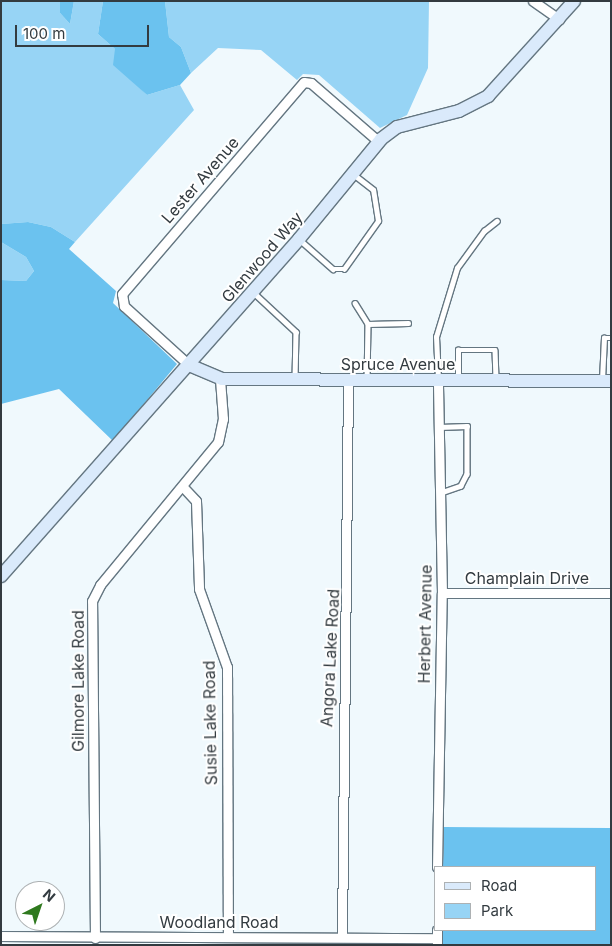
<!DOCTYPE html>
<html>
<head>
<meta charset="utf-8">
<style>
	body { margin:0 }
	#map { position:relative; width:612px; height:946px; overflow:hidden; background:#f0f9fd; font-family:Inter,sans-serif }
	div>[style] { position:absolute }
	.green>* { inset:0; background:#97d4f5 }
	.forest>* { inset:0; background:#6bc2ef }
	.roads { filter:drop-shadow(1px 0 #647681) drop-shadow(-1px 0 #647681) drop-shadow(0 1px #647681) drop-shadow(0 -1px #647681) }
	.lane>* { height:4.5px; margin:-2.25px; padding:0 2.25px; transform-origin:2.25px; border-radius:2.25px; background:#fff }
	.street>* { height:9px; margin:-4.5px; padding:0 4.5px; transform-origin:4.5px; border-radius:4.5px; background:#fff }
	.secondary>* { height:12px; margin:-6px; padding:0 6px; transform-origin:6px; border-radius:6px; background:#daeafb }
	span { translate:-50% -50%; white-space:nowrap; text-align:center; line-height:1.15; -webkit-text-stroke:4px #fff; paint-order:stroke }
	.street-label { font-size:16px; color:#333b40 }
	.frame { position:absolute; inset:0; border:2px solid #333b40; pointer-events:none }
	.legend { position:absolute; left:434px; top:866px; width:162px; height:65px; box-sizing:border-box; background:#fff; border:1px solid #adb1b3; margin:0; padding:6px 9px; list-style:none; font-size:15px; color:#333b40 }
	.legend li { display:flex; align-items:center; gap:10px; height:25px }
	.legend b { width:25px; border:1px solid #adb1b3 }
	.north { position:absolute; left:15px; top:881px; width:50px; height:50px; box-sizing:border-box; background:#fff; border:1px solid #adb1b3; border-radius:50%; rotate:41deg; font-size:14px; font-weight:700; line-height:20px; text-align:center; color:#333b40 }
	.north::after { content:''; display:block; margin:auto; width:18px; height:22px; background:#2f791e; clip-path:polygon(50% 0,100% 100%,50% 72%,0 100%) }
	.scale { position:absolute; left:15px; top:25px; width:134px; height:22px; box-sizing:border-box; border:2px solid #333b40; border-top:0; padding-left:6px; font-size:15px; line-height:18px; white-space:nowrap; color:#333b40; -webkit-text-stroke:4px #fff; paint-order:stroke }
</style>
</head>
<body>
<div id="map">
	<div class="green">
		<i style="clip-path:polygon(1px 1px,60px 1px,60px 13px,70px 24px,74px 1px,103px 1px,98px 34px,115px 49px,124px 73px,147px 95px,180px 85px,194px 110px,75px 242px,51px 227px,28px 222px,1px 224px)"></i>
		<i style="clip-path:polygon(165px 1px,429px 1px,428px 68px,407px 115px,380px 128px,319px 75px,303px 74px,297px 80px,261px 50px,218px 48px,191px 73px,181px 47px,169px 37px)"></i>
		<i style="clip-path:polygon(1px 242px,26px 257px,34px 271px,26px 281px,1px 280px)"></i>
	</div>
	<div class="forest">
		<i style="clip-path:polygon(60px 1px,74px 1px,70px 24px,60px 13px)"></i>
		<i style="clip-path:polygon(103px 1px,165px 1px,169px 37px,181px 47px,191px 73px,180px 85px,147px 95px,113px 65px,115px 49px,98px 34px)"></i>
		<i style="clip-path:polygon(28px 222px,51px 227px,75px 242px,69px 249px,116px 291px,113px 303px,177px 364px,113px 441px,59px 389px,1px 404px,1px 280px,26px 281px,34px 271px,26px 257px,1px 242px,1px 224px)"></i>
		<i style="clip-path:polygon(444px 827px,611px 828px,611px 945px,443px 945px,443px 930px,596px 930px,596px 867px,443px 867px)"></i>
	</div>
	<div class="roads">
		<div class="lane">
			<i style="left:300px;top:240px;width:44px;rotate:41.3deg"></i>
			<i style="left:333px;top:269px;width:11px"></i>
			<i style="left:344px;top:269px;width:59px;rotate:-54.7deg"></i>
			<i style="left:378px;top:221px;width:31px;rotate:-99deg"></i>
			<i style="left:373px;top:190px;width:24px;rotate:-142deg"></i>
			<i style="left:253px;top:292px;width:59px;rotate:42.9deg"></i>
			<i style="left:296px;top:332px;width:46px;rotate:91.2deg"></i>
			<i style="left:355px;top:303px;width:25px;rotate:58deg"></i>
			<i style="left:368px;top:324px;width:55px;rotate:91deg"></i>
			<i style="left:368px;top:324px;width:40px;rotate:-1.4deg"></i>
			<i style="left:438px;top:379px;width:42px;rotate:-92.7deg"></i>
			<i style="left:436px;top:337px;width:72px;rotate:-73.1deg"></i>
			<i style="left:457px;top:268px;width:46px;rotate:-53.9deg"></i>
			<i style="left:484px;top:231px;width:16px;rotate:-38deg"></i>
			<i style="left:458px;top:379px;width:29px;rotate:-90deg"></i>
			<i style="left:458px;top:350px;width:37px"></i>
			<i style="left:495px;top:350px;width:28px;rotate:88deg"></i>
			<i style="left:602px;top:380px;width:42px;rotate:-87.3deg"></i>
			<i style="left:604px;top:338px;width:7px"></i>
			<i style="left:439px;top:427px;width:28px;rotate:-2deg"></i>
			<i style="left:467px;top:426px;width:48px;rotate:90deg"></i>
			<i style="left:467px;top:474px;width:13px;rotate:117deg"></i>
			<i style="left:461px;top:486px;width:21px;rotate:161deg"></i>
		</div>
		<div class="street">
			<i style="left:533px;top:1px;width:32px;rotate:35deg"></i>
			<i style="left:189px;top:365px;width:88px;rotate:-137.8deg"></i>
			<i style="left:124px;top:306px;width:12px;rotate:-99deg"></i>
			<i style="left:122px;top:294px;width:279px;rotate:-49.4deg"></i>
			<i style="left:304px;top:82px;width:7px;rotate:8deg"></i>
			<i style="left:311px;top:83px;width:90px;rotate:40.9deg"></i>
			<i style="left:183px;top:487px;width:19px;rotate:47deg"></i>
			<i style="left:196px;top:501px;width:88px;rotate:88deg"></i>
			<i style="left:199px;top:589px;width:83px;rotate:70.3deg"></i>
			<i style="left:227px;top:667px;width:270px;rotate:89.8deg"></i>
			<i style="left:442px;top:593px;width:169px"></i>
			<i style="left:437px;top:867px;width:274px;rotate:-89deg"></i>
			<i style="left:442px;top:593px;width:213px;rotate:-91.1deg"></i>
			<i style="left:437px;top:930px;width:15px;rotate:90deg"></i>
			<i style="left:1px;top:936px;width:436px;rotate:0.3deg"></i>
			<i style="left:342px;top:937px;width:557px;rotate:-89.38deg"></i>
			<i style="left:95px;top:938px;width:337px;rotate:-90.5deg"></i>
			<i style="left:92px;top:601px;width:18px;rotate:-63deg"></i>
			<i style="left:100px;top:585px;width:185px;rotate:-50.5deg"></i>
			<i style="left:218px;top:442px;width:24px;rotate:-78deg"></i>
			<i style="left:223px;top:419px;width:40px;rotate:-94.3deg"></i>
		</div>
		<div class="secondary">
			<i style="left:189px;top:365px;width:36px;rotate:23deg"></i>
			<i style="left:222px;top:379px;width:389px;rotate:0.3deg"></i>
			<i style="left:1px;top:576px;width:450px;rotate:-48.5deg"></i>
			<i style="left:299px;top:239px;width:129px;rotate:-50.6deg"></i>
			<i style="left:381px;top:139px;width:20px;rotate:-37deg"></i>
			<i style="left:397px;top:127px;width:64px;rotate:-14.5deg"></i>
			<i style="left:459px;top:111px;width:33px;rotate:-27deg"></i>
			<i style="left:488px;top:96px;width:128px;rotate:-47.8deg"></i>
		</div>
	</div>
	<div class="street-label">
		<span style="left:200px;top:180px;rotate:-49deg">Lester Avenue</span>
		<span style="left:262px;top:257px;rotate:-49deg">Glenwood Way</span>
		<span style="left:398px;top:364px">Spruce Avenue</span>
		<span style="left:527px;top:578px">Champlain Drive</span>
		<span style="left:425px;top:624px;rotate:-89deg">Herbert Avenue</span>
		<span style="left:330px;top:658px;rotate:-87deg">Angora Lake Road</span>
		<span style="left:78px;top:681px;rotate:-90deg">Gilmore Lake Road</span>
		<span style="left:210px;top:723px;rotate:-91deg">Susie Lake Road</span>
		<span style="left:219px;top:922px">Woodland Road</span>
	</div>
	<div class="frame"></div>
	<ul class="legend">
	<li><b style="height:6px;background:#daeafb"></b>Road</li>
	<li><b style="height:14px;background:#97d4f5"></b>Park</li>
	</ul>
	<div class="north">N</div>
	<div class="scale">100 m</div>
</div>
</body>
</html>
